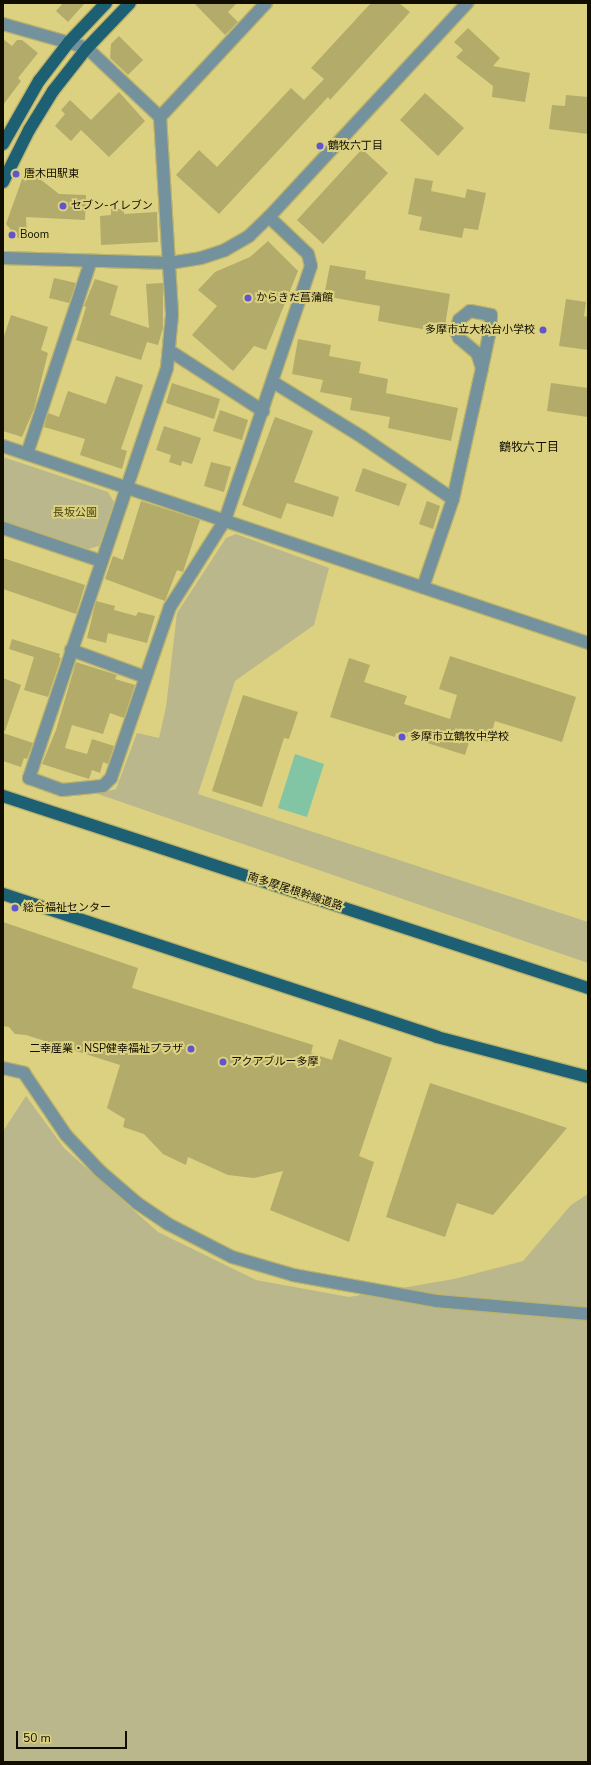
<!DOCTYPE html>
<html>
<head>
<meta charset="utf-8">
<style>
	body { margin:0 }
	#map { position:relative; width:591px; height:1765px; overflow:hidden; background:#dbd180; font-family:"Nunito Sans","Noto Sans JP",sans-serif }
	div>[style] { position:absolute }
	.green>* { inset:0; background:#bbb78c }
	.water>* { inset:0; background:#81c5a4 }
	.building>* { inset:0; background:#b2ab6a }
	.roads { filter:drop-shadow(1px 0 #bbb26c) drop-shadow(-1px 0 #bbb26c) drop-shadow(0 1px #bbb26c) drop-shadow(0 -1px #bbb26c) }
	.minor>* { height:12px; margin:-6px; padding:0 6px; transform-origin:6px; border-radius:6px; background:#73929d }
	.major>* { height:12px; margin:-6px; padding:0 6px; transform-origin:6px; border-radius:6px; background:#1d5f73 }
	.dots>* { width:11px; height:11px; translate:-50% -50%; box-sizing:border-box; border:2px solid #dbd180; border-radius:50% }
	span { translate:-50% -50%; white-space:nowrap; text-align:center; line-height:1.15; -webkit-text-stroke:4px #dbd180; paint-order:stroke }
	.poi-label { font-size:11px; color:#110e00 }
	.left { translate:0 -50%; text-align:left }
	.right { translate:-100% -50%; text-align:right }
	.park-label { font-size:11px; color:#4c4614 }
	.street-label { font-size:11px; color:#110e00 }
	.neighbourhood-label { font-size:12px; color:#110e00 }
	.frame { position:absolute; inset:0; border:4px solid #110e00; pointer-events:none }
	.scale { position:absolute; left:16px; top:1731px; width:111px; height:18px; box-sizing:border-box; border:2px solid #110e00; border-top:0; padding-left:5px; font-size:12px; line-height:14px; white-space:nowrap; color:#110e00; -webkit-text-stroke:3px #dbd180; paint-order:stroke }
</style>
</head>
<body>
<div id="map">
	<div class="green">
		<i style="clip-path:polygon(3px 457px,108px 492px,114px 502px,99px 546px,88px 549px,3px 521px)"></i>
		<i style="clip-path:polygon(236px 534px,329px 568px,314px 625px,235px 681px,198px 794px,588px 922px,588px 963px,98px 794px,116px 789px,137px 733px,159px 738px,166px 707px,177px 613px,226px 538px)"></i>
		<i style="clip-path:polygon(26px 1096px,64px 1148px,158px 1232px,256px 1280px,349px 1297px,454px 1279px,523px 1261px,571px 1205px,588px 1194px,588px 1762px,3px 1762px,3px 1131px)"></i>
	</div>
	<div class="water">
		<i style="clip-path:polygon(295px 754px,324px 764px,307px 817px,278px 808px)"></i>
	</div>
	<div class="building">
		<i style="clip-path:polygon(63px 3px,85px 3px,68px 22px,56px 11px)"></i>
		<i style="clip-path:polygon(194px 3px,237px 3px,228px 12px,238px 22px,225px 35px)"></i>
		<i style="clip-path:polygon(371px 3px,399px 3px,410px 12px,330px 100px,328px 97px,219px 214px,176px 175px,199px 150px,217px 167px,291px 88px,304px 100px,324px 79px,311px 68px)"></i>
		<i style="clip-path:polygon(468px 28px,500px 58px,493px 66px,530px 73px,525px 102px,492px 97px,493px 86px,456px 57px,463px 50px,454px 42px)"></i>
		<i style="clip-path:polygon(119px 36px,143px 60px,128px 75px,110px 58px,111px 44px)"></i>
		<i style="clip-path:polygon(3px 39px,12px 46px,17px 40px,22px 40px,38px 53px,18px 78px,21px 81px,3px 105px)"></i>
		<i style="clip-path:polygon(119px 92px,145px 121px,109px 157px,81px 130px,71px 141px,55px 126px,65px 114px,61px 110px,70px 100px,91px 120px)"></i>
		<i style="clip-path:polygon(425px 93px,464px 128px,438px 156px,400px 120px)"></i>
		<i style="clip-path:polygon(566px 95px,588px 97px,588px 134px,549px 129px,552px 105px,565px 106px)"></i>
		<i style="clip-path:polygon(362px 149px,388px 173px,323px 244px,297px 220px)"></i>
		<i style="clip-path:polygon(26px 168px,59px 194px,86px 195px,85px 220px,26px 217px,27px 238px,18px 238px,6px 224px)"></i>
		<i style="clip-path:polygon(415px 178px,433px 181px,431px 191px,465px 198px,467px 189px,486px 193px,478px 230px,464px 228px,462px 238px,419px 230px,422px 217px,408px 214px)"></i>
		<i style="clip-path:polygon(111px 209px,124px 209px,124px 214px,157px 212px,158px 242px,101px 245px,100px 216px,111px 215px)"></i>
		<i style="clip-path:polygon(268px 241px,298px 271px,266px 350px,254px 346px,233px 371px,192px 335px,217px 306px,198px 290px,215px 272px,250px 257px)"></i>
		<i style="clip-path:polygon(330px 265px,366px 271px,365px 279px,450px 294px,444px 333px,378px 321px,380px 306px,324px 296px)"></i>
		<i style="clip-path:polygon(54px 278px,76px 283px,69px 303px,49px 298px)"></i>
		<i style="clip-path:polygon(95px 279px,118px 286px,110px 315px,149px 328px,146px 284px,163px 283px,163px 328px,158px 345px,147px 342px,141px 360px,76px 340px,86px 307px,84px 306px)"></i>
		<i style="clip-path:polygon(566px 299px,586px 302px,584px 316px,588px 317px,588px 350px,559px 346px)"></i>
		<i style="clip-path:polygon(11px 315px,48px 327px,41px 350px,48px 353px,34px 409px,22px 437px,3px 431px,3px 339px)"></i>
		<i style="clip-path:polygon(298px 339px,331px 345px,329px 356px,361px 362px,359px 373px,388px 379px,386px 393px,458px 408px,451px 441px,388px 428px,390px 417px,350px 410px,352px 398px,320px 392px,323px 380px,292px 374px)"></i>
		<i style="clip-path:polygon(116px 376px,143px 385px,121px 449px,127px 451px,122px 469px,80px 455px,85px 439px,44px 427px,48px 413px,59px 417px,68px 391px,106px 404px)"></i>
		<i style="clip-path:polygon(172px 383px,220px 399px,214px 419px,166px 403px)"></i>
		<i style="clip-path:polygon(551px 383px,588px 388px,588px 417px,547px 411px)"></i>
		<i style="clip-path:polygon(220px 410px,248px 420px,242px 440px,213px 431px)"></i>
		<i style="clip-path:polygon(275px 417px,313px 431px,294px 482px,339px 497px,333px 517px,287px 503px,281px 519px,242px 505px)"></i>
		<i style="clip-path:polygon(164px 426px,201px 438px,192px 464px,182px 461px,181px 466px,169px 462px,171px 455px,156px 450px)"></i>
		<i style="clip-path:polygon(211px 462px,231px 467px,224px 492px,204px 486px)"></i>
		<i style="clip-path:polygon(363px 468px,407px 484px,399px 506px,355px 491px)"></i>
		<i style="clip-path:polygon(141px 501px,200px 520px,183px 572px,177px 570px,165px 601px,105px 579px,113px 556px,123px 560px)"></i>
		<i style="clip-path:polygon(427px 501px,440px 506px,433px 529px,419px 524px)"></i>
		<i style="clip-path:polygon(3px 558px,85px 585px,76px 614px,3px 589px)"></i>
		<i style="clip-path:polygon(96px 601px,115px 606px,114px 610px,136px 616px,138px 612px,155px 616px,147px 643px,108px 633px,106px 643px,87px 638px)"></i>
		<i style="clip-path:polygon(12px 639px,60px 654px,59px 657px,61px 658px,48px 697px,24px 690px,34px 657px,9px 649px)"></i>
		<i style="clip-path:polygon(450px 656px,576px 697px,562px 742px,495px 721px,489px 742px,471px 736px,465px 755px,396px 733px,395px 737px,330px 717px,349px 658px,370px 665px,364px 682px,407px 696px,404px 704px,450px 719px,457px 695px,439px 689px)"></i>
		<i style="clip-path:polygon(76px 662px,117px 675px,115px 679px,135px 685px,124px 718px,110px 713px,103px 734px,72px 725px,65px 748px,87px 754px,92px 739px,114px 746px,108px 764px,103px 762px,100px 773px,92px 770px,89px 779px,42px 764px,56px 730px)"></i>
		<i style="clip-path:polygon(3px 678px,21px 685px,5px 731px,3px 730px)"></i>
		<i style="clip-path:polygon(243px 695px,298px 712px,289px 739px,284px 738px,262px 807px,212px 791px)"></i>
		<i style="clip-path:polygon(3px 733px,33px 743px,27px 759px,24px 758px,21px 767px,3px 761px)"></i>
		<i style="clip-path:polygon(3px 922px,138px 968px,132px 988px,313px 1045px,311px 1053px,332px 1060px,339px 1039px,392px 1058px,359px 1156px,374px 1162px,349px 1242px,270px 1210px,283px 1171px,254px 1178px,228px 1175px,188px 1157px,186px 1165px,163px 1154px,144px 1134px,123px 1127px,125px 1119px,107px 1108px,120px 1065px,26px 1035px,15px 1034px,9px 1027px,3px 1026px)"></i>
		<i style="clip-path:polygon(430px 1083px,567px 1128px,493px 1215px,457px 1203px,445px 1237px,386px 1217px)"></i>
	</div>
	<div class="roads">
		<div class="minor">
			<i style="left:266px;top:3px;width:156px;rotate:132.9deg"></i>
			<i style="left:160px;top:117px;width:198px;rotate:86.5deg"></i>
			<i style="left:172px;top:315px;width:53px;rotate:95.4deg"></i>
			<i style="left:167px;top:368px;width:433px;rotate:108.6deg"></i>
			<i style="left:29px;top:778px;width:35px;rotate:20deg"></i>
			<i style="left:62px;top:790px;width:41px;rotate:-5.6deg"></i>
			<i style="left:103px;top:786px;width:11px;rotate:-45deg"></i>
			<i style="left:111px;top:778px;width:181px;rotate:-71deg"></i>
			<i style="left:170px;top:607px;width:103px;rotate:-57.7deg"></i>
			<i style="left:225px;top:520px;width:268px;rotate:-71.3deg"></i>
			<i style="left:311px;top:266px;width:12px;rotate:-104deg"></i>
			<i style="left:308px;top:254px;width:54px;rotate:-136.5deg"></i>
			<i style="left:3px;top:24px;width:87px;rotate:15.9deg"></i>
			<i style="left:87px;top:48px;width:100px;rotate:43.4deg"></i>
			<i style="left:3px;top:258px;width:167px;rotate:1.7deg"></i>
			<i style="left:170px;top:263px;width:31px;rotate:-9deg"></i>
			<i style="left:201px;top:258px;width:25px;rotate:-18deg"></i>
			<i style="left:225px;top:250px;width:28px;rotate:-30deg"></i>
			<i style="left:249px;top:236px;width:28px;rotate:-44deg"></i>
			<i style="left:269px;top:217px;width:292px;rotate:-47.2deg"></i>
			<i style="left:170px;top:351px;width:111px;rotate:32.8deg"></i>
			<i style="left:273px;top:382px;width:105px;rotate:31.7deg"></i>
			<i style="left:362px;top:437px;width:110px;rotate:34.3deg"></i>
			<i style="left:3px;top:446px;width:617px;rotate:18.61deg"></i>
			<i style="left:27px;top:454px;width:203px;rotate:-71.7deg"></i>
			<i style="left:3px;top:528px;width:103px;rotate:18.6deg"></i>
			<i style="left:423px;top:587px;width:93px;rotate:-71.2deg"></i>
			<i style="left:453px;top:499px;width:116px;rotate:-77.5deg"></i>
			<i style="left:478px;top:386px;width:18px;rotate:-77deg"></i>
			<i style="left:482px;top:368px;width:38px;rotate:-78deg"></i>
			<i style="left:490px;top:331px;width:16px;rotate:-86deg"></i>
			<i style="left:491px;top:315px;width:21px;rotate:-169deg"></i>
			<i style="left:470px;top:311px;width:14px;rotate:141deg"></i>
			<i style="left:459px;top:320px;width:12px;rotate:104deg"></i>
			<i style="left:456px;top:332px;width:7px;rotate:63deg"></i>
			<i style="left:459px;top:338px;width:23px;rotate:40deg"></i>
			<i style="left:477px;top:353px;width:16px;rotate:72deg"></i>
			<i style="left:71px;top:650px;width:79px;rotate:20deg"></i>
			<i style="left:3px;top:1068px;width:22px;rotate:13deg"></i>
			<i style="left:24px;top:1073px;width:75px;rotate:55.9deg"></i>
			<i style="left:66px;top:1135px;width:50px;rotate:46.6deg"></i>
			<i style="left:100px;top:1171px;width:49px;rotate:40.9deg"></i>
			<i style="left:137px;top:1203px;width:37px;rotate:34deg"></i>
			<i style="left:168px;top:1224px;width:72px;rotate:27.3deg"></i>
			<i style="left:232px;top:1257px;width:64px;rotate:16.4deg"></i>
			<i style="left:293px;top:1275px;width:145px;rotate:10.3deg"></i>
			<i style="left:436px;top:1301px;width:153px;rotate:4.9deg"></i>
		</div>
		<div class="major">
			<i style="left:3px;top:144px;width:73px;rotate:-60.3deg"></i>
			<i style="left:39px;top:81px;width:49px;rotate:-52.4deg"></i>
			<i style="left:69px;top:42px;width:54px;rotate:-46.5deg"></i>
			<i style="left:3px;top:182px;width:58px;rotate:-63.4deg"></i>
			<i style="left:29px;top:130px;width:46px;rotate:-58.4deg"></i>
			<i style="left:53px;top:91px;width:55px;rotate:-51.7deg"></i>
			<i style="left:87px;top:48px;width:62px;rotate:-46.3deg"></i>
			<i style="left:3px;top:796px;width:616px;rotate:18.17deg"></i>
			<i style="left:3px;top:894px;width:457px;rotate:18.2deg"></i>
			<i style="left:437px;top:1037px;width:156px;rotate:14.8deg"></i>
		</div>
	</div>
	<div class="dots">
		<i style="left:320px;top:146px;background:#6055cd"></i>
		<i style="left:16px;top:174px;background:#6055cd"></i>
		<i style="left:63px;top:206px;background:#6055cd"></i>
		<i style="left:12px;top:235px;background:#6055cd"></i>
		<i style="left:248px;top:298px;background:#6055cd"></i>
		<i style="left:543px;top:330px;background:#6055cd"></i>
		<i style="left:402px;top:737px;background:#6055cd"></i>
		<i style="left:15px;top:908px;background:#6055cd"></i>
		<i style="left:191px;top:1049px;background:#6055cd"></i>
		<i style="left:223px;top:1062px;background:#6055cd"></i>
	</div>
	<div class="poi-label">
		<span class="left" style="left:328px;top:146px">鶴牧六丁目</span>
		<span class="left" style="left:24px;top:174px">唐木田駅東</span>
		<span class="left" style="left:71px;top:206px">セブン-イレブン</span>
		<span class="left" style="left:20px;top:235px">Boom</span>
		<span class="left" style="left:256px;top:298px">からきだ菖蒲館</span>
		<span class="right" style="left:535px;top:330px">多摩市立大松台小学校</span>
		<span class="left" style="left:410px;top:737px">多摩市立鶴牧中学校</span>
		<span class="left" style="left:23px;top:908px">総合福祉センター</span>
		<span class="right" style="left:183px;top:1049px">二幸産業・NSP健幸福祉プラザ</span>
		<span class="left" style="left:231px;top:1062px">アクアブルー多摩</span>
	</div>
	<div class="park-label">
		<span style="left:75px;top:513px">長坂公園</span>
	</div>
	<div class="street-label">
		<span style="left:295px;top:892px;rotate:18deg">南多摩尾根幹線道路</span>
	</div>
	<div class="neighbourhood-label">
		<span style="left:529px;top:448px">鶴牧六丁目</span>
	</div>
	<div class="frame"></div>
	<div class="scale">50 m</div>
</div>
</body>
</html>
